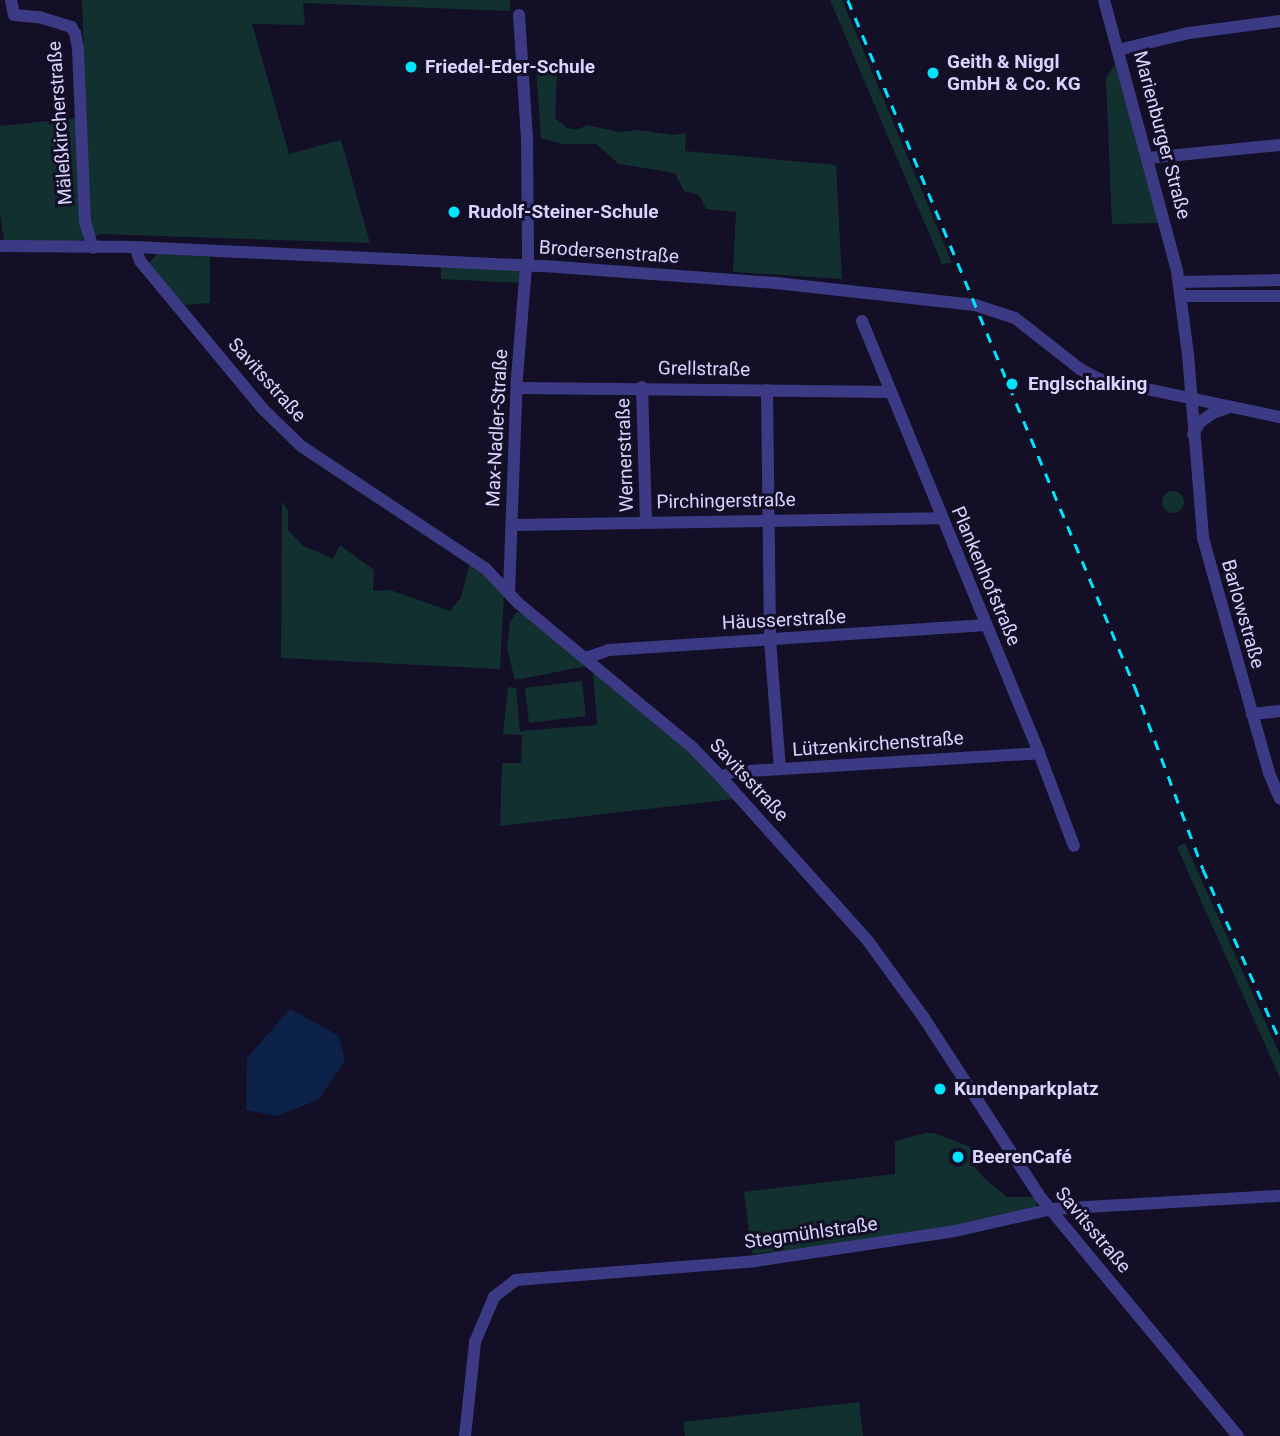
<!DOCTYPE html>
<html>
<head>
<meta charset="utf-8">
<style>
	body { margin:0 }
	#map { position:relative; width:1280px; height:1436px; overflow:hidden; background:#130f26; font-family:Roboto,sans-serif }
	div>[style] { position:absolute }
	.green>* { inset:0; background:#12302f }
	.round { border-radius:50% }
	.water>* { inset:0; background:#0c2248 }
	.minor>* { height:12px; margin:-6px; padding:0 6px; transform-origin:6px; border-radius:6px; background:#3d3a85 }
	.rail>* { height:2.5px; margin-top:-1.25px; transform-origin:0; background:repeating-linear-gradient(90deg,#00e5ff 0 10px,transparent 0 19px) }
	.dots>* { width:19px; height:19px; translate:-50% -50%; box-sizing:border-box; border:4px solid #130f26; border-radius:50% }
	span { translate:-50% -50%; white-space:nowrap; text-align:center; line-height:1.15; -webkit-text-stroke:6px #130f26; paint-order:stroke }
	.poi-label { font-size:19px; color:#d9d4ff; font-weight:700 }
	.left { translate:0 -50%; text-align:left }
	.street-label { font-size:19px; color:#d9d4ff }
</style>
</head>
<body>
<div id="map">
	<div class="green">
		<i style="clip-path:polygon(82px 0,510px 0,510px 11px,303px 3px,305px 25px,252px 24px,289px 154px,341px 140px,370px 243px,100px 234px,96px 236px,91px 230px)"></i>
		<i style="clip-path:polygon(830px 0,842px 0,952px 263px,942px 264px)"></i>
		<i style="clip-path:polygon(545px 64px,557px 76px,555px 118px,567px 128px,577px 130px,587px 125px,618px 132px,638px 130px,673px 135px,686px 133px,685px 151px,836px 165px,842px 279px,733px 272px,736px 212px,706px 209px,699px 195px,684px 191px,675px 173px,619px 164px,596px 144px,563px 144px,541px 138px,536px 68px)"></i>
		<i style="clip-path:polygon(1115px 64px,1159px 223px,1112px 224px,1106px 78px)"></i>
		<i style="clip-path:polygon(77px 118px,83px 238px,78px 244px,4px 241px,0 212px,0 126px)"></i>
		<i style="clip-path:polygon(157px 254px,210px 257px,210px 303px,184px 305px,148px 264px)"></i>
		<i style="clip-path:polygon(441px 266px,522px 269px,522px 283px,441px 279px)"></i>
		<i class="round" style="left:1162px;top:491px;width:22px;height:22px"></i>
		<i style="clip-path:polygon(282px 501px,288px 511px,288px 530px,302px 545px,333px 559px,340px 545px,374px 570px,373px 591px,390px 590px,450px 611px,461px 597px,470px 562px,504px 592px,500px 669px,281px 658px)"></i>
		<i style="clip-path:polygon(517px 612px,521px 613px,587px 666px,515px 680px,507px 649px,510px 622px)"></i>
		<i style="clip-path:polygon(593px 671px,689px 752px,735px 799px,500px 826px,502px 763px,521px 763px,522px 735px,503px 734px,508px 687px,516px 688px,520px 731px,597px 725px)"></i>
		<i style="clip-path:polygon(582px 681px,586px 716px,529px 723px,525px 688px)"></i>
		<i style="clip-path:polygon(1185px 843px,1280px 1055px,1280px 1078px,1177px 847px)"></i>
		<i style="clip-path:polygon(926px 1133px,934px 1133px,973px 1148px,969px 1160px,984px 1178px,1007px 1197px,1036px 1197px,1037px 1208px,954px 1226px,849px 1244px,752px 1254px,744px 1192px,895px 1174px,895px 1141px)"></i>
		<i style="clip-path:polygon(859px 1402px,863px 1436px,685px 1436px,683px 1422px)"></i>
	</div>
	<div class="water">
		<i style="clip-path:polygon(290px 1009px,339px 1036px,345px 1061px,318px 1100px,277px 1116px,246px 1110px,247px 1058px)"></i>
	</div>
	<div class="minor">
		<i style="left:11px;top:0;width:15px;rotate:79deg"></i>
		<i style="left:14px;top:15px;width:25px;rotate:5deg"></i>
		<i style="left:39px;top:17px;width:34px;rotate:17deg"></i>
		<i style="left:71px;top:27px;width:7px;rotate:56deg"></i>
		<i style="left:75px;top:33px;width:15px;rotate:79deg"></i>
		<i style="left:78px;top:48px;width:174px;rotate:87.7deg"></i>
		<i style="left:85px;top:222px;width:27px;rotate:73deg"></i>
		<i style="left:1104px;top:0;width:281px;rotate:74.9deg"></i>
		<i style="left:1177px;top:271px;width:84px;rotate:82.5deg"></i>
		<i style="left:1188px;top:354px;width:185px;rotate:85.3deg"></i>
		<i style="left:1203px;top:538px;width:244px;rotate:74.3deg"></i>
		<i style="left:1269px;top:773px;width:28px;rotate:67deg"></i>
		<i style="left:519px;top:15px;width:123px;rotate:86.3deg"></i>
		<i style="left:527px;top:138px;width:127px;rotate:89.5deg"></i>
		<i style="left:1118px;top:50px;width:73px;rotate:-13.5deg"></i>
		<i style="left:1189px;top:33px;width:92px;rotate:-7.5deg"></i>
		<i style="left:1148px;top:158px;width:133px;rotate:-5.6deg"></i>
		<i style="left:0;top:246px;width:135px;rotate:0.4deg"></i>
		<i style="left:135px;top:247px;width:409px;rotate:2.7deg"></i>
		<i style="left:544px;top:266px;width:233px;rotate:4.2deg"></i>
		<i style="left:776px;top:283px;width:200px;rotate:6.3deg"></i>
		<i style="left:975px;top:305px;width:42px;rotate:18deg"></i>
		<i style="left:1015px;top:318px;width:83px;rotate:38.1deg"></i>
		<i style="left:1080px;top:369px;width:21px;rotate:28deg"></i>
		<i style="left:1099px;top:379px;width:185px;rotate:11.9deg"></i>
		<i style="left:135px;top:247px;width:15px;rotate:70deg"></i>
		<i style="left:140px;top:261px;width:191px;rotate:50.3deg"></i>
		<i style="left:262px;top:408px;width:54px;rotate:44.3deg"></i>
		<i style="left:301px;top:446px;width:222px;rotate:33.6deg"></i>
		<i style="left:486px;top:569px;width:47px;rotate:46.7deg"></i>
		<i style="left:518px;top:603px;width:226px;rotate:39.6deg"></i>
		<i style="left:692px;top:747px;width:42px;rotate:46deg"></i>
		<i style="left:721px;top:777px;width:220px;rotate:48.1deg"></i>
		<i style="left:868px;top:941px;width:95px;rotate:54deg"></i>
		<i style="left:924px;top:1018px;width:215px;rotate:57deg"></i>
		<i style="left:1041px;top:1198px;width:309px;rotate:50.4deg"></i>
		<i style="left:1179px;top:282px;width:101px;rotate:-1.1deg"></i>
		<i style="left:1180px;top:296px;width:100px"></i>
		<i style="left:862px;top:321px;width:467px;rotate:67.7deg"></i>
		<i style="left:1039px;top:753px;width:99px;rotate:69.4deg"></i>
		<i style="left:642px;top:387px;width:135px;rotate:88.3deg"></i>
		<i style="left:517px;top:388px;width:373px;rotate:0.6deg"></i>
		<i style="left:767px;top:390px;width:250px;rotate:89.3deg"></i>
		<i style="left:770px;top:640px;width:129px;rotate:85.6deg"></i>
		<i style="left:1193px;top:434px;width:14px;rotate:-60deg"></i>
		<i style="left:1200px;top:422px;width:16px;rotate:-35deg"></i>
		<i style="left:1213px;top:413px;width:15px;rotate:-20deg"></i>
		<i style="left:512px;top:525px;width:429px;rotate:-0.9deg"></i>
		<i style="left:509px;top:592px;width:214px;rotate:-87.9deg"></i>
		<i style="left:517px;top:378px;width:113px;rotate:-85.4deg"></i>
		<i style="left:586px;top:658px;width:24px;rotate:-19deg"></i>
		<i style="left:609px;top:650px;width:378px;rotate:-3.8deg"></i>
		<i style="left:1252px;top:714px;width:28px;rotate:-6deg"></i>
		<i style="left:721px;top:777px;width:12px;rotate:-24deg"></i>
		<i style="left:732px;top:772px;width:308px;rotate:-3.5deg"></i>
		<i style="left:465px;top:1436px;width:95px;rotate:-83.9deg"></i>
		<i style="left:475px;top:1342px;width:49px;rotate:-67.1deg"></i>
		<i style="left:494px;top:1297px;width:28px;rotate:-38deg"></i>
		<i style="left:516px;top:1280px;width:240px;rotate:-4.5deg"></i>
		<i style="left:755px;top:1261px;width:202px;rotate:-8.5deg"></i>
		<i style="left:955px;top:1231px;width:99px;rotate:-12.8deg"></i>
		<i style="left:1052px;top:1209px;width:228px;rotate:-3.3deg"></i>
	</div>
	<div class="rail">
		<i style="left:848px;top:0;width:745px;rotate:67.33deg"></i>
		<i style="left:1135px;top:687px;width:194px;rotate:69.5deg"></i>
		<i style="left:1203px;top:869px;width:188px;rotate:65.8deg"></i>
	</div>
	<div class="dots">
		<i style="left:411px;top:67px;background:#00e5ff"></i>
		<i style="left:933px;top:73px;background:#00e5ff"></i>
		<i style="left:454px;top:212px;background:#00e5ff"></i>
		<i style="left:1012px;top:384px;background:#00e5ff"></i>
		<i style="left:940px;top:1089px;background:#00e5ff"></i>
		<i style="left:958px;top:1157px;background:#00e5ff"></i>
	</div>
	<div class="poi-label">
		<span class="left" style="left:947px;top:73px">Geith &amp; Niggl<br>GmbH &amp; Co. KG</span>
		<span class="left" style="left:425px;top:67px">Friedel-Eder-Schule</span>
		<span class="left" style="left:468px;top:212px">Rudolf-Steiner-Schule</span>
		<span class="left" style="left:1028px;top:384px">Englschalking</span>
		<span class="left" style="left:954px;top:1089px">Kundenparkplatz</span>
		<span class="left" style="left:972px;top:1157px">BeerenCafé</span>
	</div>
	<div class="street-label">
		<span style="left:60px;top:123px;rotate:-94deg">Mäleßkircherstraße</span>
		<span style="left:1162px;top:135px;rotate:75deg">Marienburger Straße</span>
		<span style="left:609px;top:252px;rotate:4deg">Brodersenstraße</span>
		<span style="left:704px;top:369px;rotate:1deg">Grellstraße</span>
		<span style="left:267px;top:380px;rotate:48deg">Savitsstraße</span>
		<span style="left:497px;top:428px;rotate:-87deg">Max-Nadler-Straße</span>
		<span style="left:625px;top:455px;rotate:-92deg">Wernerstraße</span>
		<span style="left:726px;top:501px;rotate:-1deg">Pirchingerstraße</span>
		<span style="left:986px;top:576px;rotate:67deg">Plankenhofstraße</span>
		<span style="left:1243px;top:614px;rotate:74deg">Barlowstraße</span>
		<span style="left:784px;top:620px;rotate:-3deg">Häusserstraße</span>
		<span style="left:878px;top:744px;rotate:-4deg">Lützenkirchenstraße</span>
		<span style="left:749px;top:780px;rotate:47deg">Savitsstraße</span>
		<span style="left:1093px;top:1230px;rotate:50deg">Savitsstraße</span>
		<span style="left:811px;top:1233px;rotate:-8deg">Stegmühlstraße</span>
	</div>
</div>
</body>
</html>
